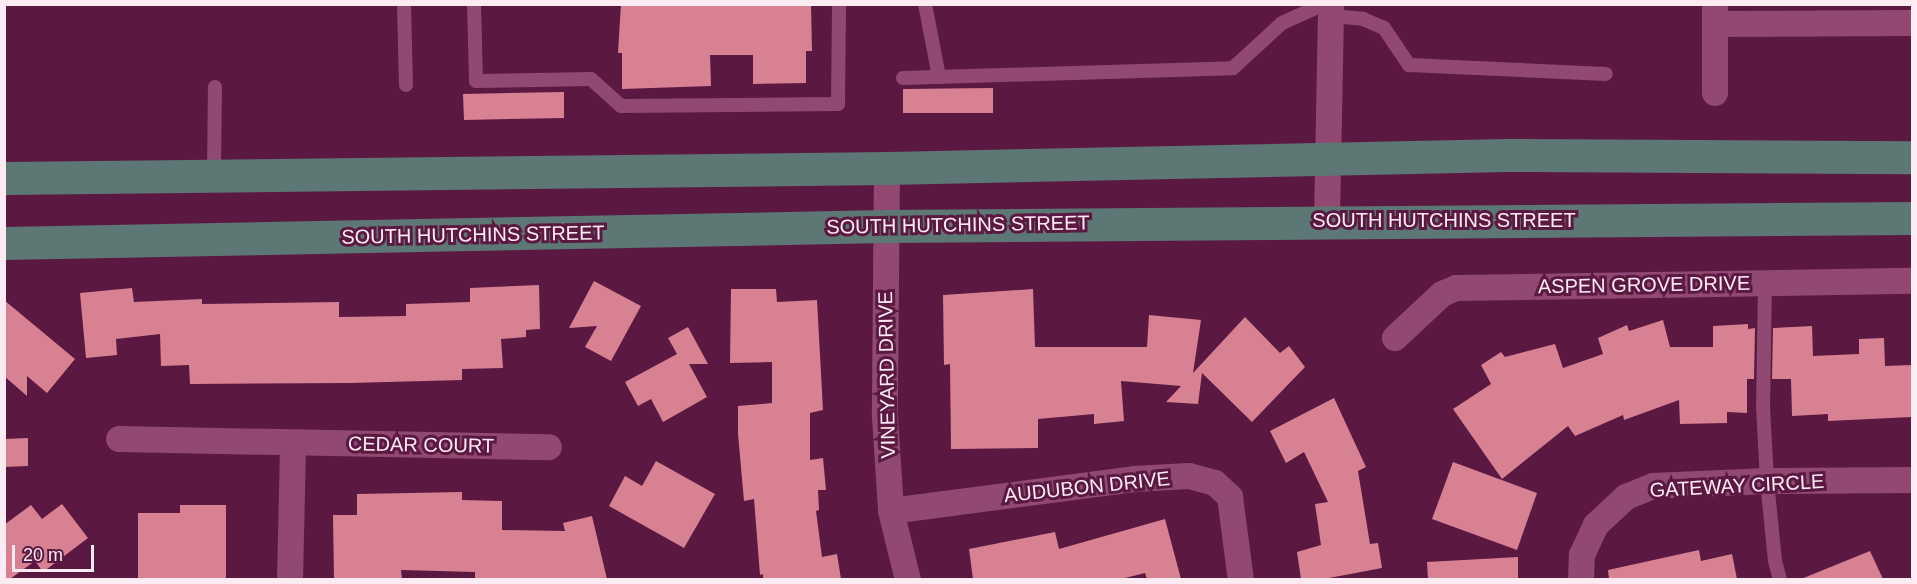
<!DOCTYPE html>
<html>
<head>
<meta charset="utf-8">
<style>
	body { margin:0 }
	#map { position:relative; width:1917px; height:584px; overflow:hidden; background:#5b1841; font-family:Arial,sans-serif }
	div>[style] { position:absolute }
	.building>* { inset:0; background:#d88193 }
	.lane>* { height:14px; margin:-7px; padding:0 7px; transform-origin:7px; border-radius:7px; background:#914971 }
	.street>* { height:26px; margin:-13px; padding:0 13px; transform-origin:13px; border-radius:13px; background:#914971 }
	.primary>* { height:33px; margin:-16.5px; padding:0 16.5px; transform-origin:16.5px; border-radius:16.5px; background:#5c7774 }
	span { translate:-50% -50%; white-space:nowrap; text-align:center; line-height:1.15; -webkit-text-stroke:6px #5b1841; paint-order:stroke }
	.street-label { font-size:20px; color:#fdebf4 }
	.frame { position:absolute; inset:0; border:6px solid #fdebf4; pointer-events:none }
	.scale { position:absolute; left:12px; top:545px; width:82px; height:27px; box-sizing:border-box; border:3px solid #fdebf4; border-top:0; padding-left:8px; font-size:18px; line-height:21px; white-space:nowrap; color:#fdebf4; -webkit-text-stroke:4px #5b1841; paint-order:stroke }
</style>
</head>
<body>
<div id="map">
	<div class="building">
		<i style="clip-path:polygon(621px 4px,811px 4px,812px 51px,806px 51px,806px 83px,753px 84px,753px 55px,710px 55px,711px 86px,622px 89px,622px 53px,618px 53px)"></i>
		<i style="clip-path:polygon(993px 88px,993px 113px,903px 113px,903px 89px)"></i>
		<i style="clip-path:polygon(564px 92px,564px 118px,464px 120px,463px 94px)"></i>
		<i style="clip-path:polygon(594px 281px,641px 306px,611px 361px,585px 347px,597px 326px,569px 328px)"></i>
		<i style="clip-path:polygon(539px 285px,540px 329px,526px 330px,526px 337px,501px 339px,503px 368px,462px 369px,462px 380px,350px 383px,190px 384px,189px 365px,161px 366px,160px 334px,116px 339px,117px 355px,86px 358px,80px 293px,132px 288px,134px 302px,202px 299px,202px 304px,339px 302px,339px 317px,406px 316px,406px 304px,470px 302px,470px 288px)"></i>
		<i style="clip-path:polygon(731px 289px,776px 289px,777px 302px,817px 300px,823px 410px,810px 413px,810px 460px,823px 458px,826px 490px,818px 490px,819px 510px,816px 511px,822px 557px,837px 554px,841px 579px,763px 579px,763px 574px,760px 575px,754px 499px,744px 501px,738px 434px,738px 406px,772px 403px,772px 362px,730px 363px)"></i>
		<i style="clip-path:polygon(1033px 289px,1035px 347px,1147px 347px,1149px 315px,1201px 320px,1193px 373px,1245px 317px,1280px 353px,1289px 346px,1305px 367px,1252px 422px,1202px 373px,1198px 404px,1166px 402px,1181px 386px,1121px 381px,1124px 421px,1094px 424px,1094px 414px,1038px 419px,1038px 448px,951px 449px,950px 364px,944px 365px,943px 295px)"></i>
		<i style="clip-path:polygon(4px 300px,75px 359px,47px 393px,27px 376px,27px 396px,4px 376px)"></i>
		<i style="clip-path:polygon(1663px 320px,1670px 347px,1713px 347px,1713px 326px,1748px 324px,1748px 329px,1755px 328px,1754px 379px,1747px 379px,1747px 413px,1727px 412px,1727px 423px,1680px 424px,1679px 400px,1624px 420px,1623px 415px,1575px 436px,1568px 426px,1502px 479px,1453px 409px,1491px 384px,1481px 365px,1501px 352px,1505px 357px,1555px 344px,1563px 368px,1603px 354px,1598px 338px,1627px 325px,1629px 331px)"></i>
		<i style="clip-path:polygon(1812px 326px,1813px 356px,1859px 354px,1859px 339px,1884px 338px,1885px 366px,1912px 365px,1912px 417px,1828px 421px,1828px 414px,1792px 416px,1791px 379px,1772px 379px,1773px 328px)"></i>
		<i style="clip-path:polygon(688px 327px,708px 364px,689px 364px,707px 397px,663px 422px,651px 399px,638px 406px,625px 382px,677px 354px,668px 338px)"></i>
		<i style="clip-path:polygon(1334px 398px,1366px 467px,1358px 471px,1370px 544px,1378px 543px,1382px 568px,1324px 579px,1301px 579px,1297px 552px,1321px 545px,1315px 504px,1328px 502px,1304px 452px,1286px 463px,1270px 431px)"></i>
		<i style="clip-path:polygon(28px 438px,28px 466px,4px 467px,4px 439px)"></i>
		<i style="clip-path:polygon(656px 461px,715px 494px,684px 548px,609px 506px,625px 476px,642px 486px)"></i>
		<i style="clip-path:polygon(1453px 462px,1537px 493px,1517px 550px,1432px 519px)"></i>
		<i style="clip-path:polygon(462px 492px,462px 500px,502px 501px,502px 530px,565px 531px,563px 523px,592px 516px,607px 579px,475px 579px,475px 572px,401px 570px,402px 579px,334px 579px,333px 515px,357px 515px,357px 494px)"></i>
		<i style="clip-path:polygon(62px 504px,88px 538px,43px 572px,35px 561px,10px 579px,4px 579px,4px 525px,31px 505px,42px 519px)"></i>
		<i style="clip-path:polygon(180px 505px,226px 505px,226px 579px,138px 579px,138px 513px,180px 513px)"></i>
		<i style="clip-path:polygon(1165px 519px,1181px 579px,1147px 579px,1145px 573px,1121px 579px,973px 579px,969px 549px,1055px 532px,1059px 549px)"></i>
		<i style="clip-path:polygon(1699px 550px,1701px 561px,1732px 554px,1737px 579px,1609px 579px,1608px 570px)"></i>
		<i style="clip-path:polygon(1870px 551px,1883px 579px,1801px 579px)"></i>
		<i style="clip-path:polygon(1518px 557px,1518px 579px,1428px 579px,1427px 562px)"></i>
	</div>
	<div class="lane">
		<i style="left:404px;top:4px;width:81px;rotate:88.6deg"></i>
		<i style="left:474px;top:4px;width:77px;rotate:88.5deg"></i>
		<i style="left:476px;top:81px;width:115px;rotate:-1deg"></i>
		<i style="left:591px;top:79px;width:40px;rotate:42deg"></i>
		<i style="left:621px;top:106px;width:217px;rotate:-0.5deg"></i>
		<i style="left:838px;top:104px;width:100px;rotate:-89.4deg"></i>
		<i style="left:925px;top:4px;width:74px;rotate:79.1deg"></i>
		<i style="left:1331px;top:16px;width:32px;rotate:5deg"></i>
		<i style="left:1363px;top:19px;width:23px;rotate:23deg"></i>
		<i style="left:1384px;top:28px;width:45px;rotate:56deg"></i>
		<i style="left:1409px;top:65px;width:197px;rotate:2.6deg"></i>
		<i style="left:903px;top:78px;width:330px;rotate:-1.7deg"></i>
		<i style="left:1233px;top:68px;width:67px;rotate:-42.6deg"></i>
		<i style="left:1282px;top:23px;width:46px;rotate:-24.3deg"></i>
		<i style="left:214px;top:176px;width:89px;rotate:-89.4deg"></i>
		<i style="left:1765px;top:283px;width:124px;rotate:90.9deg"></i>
		<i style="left:1763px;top:407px;width:74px;rotate:86.9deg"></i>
		<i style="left:1767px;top:481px;width:80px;rotate:84.3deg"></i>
		<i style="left:1775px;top:561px;width:20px;rotate:75deg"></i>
	</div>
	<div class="street">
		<i style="left:1715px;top:4px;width:20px;rotate:90deg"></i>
		<i style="left:1715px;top:24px;width:197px;rotate:-0.3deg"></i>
		<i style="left:1715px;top:24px;width:69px;rotate:90deg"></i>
		<i style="left:887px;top:168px;width:249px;rotate:90.5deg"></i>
		<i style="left:885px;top:417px;width:94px;rotate:86.3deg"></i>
		<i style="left:891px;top:511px;width:71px;rotate:76.2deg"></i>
		<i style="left:1327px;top:220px;width:216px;rotate:-88.9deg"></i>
		<i style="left:1395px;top:338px;width:64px;rotate:-43.1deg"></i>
		<i style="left:1442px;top:294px;width:15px;rotate:-23deg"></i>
		<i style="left:1456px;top:288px;width:456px;rotate:-0.9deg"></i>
		<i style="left:119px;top:439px;width:430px;rotate:1.1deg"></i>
		<i style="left:891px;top:511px;width:245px;rotate:-7.5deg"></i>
		<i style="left:1134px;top:479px;width:55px;rotate:-3.1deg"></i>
		<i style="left:1189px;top:476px;width:27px;rotate:15deg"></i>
		<i style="left:1215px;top:483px;width:21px;rotate:43deg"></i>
		<i style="left:1230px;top:497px;width:84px;rotate:82.5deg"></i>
		<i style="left:290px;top:580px;width:137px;rotate:-88.7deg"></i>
		<i style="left:1581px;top:580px;width:25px;rotate:-88deg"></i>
		<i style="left:1582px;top:555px;width:33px;rotate:-65deg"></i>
		<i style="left:1596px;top:525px;width:41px;rotate:-43deg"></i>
		<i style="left:1626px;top:497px;width:29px;rotate:-22deg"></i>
		<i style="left:1653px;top:486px;width:114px;rotate:-2.5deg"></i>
		<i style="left:1767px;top:481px;width:145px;rotate:-0.4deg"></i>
	</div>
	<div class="primary">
		<i style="left:4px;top:178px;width:883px;rotate:-0.65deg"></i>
		<i style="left:887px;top:168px;width:619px;rotate:-1.2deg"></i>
		<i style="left:1506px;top:155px;width:406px;rotate:0.3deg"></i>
		<i style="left:4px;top:243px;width:882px;rotate:-1.1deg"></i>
		<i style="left:886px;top:226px;width:1026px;rotate:-0.45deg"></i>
	</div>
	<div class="street-label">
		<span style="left:1444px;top:220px">SOUTH HUTCHINS STREET</span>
		<span style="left:958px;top:225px;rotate:-1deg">SOUTH HUTCHINS STREET</span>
		<span style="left:473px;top:235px;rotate:-1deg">SOUTH HUTCHINS STREET</span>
		<span style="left:1644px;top:285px;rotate:-1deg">ASPEN GROVE DRIVE</span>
		<span style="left:887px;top:375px;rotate:-91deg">VINEYARD DRIVE</span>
		<span style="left:421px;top:445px;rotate:1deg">CEDAR COURT</span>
		<span style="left:1737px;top:486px;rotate:-3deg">GATEWAY CIRCLE</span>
		<span style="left:1087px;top:487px;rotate:-6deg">AUDUBON DRIVE</span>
	</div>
	<div class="frame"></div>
	<div class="scale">20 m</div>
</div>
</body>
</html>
